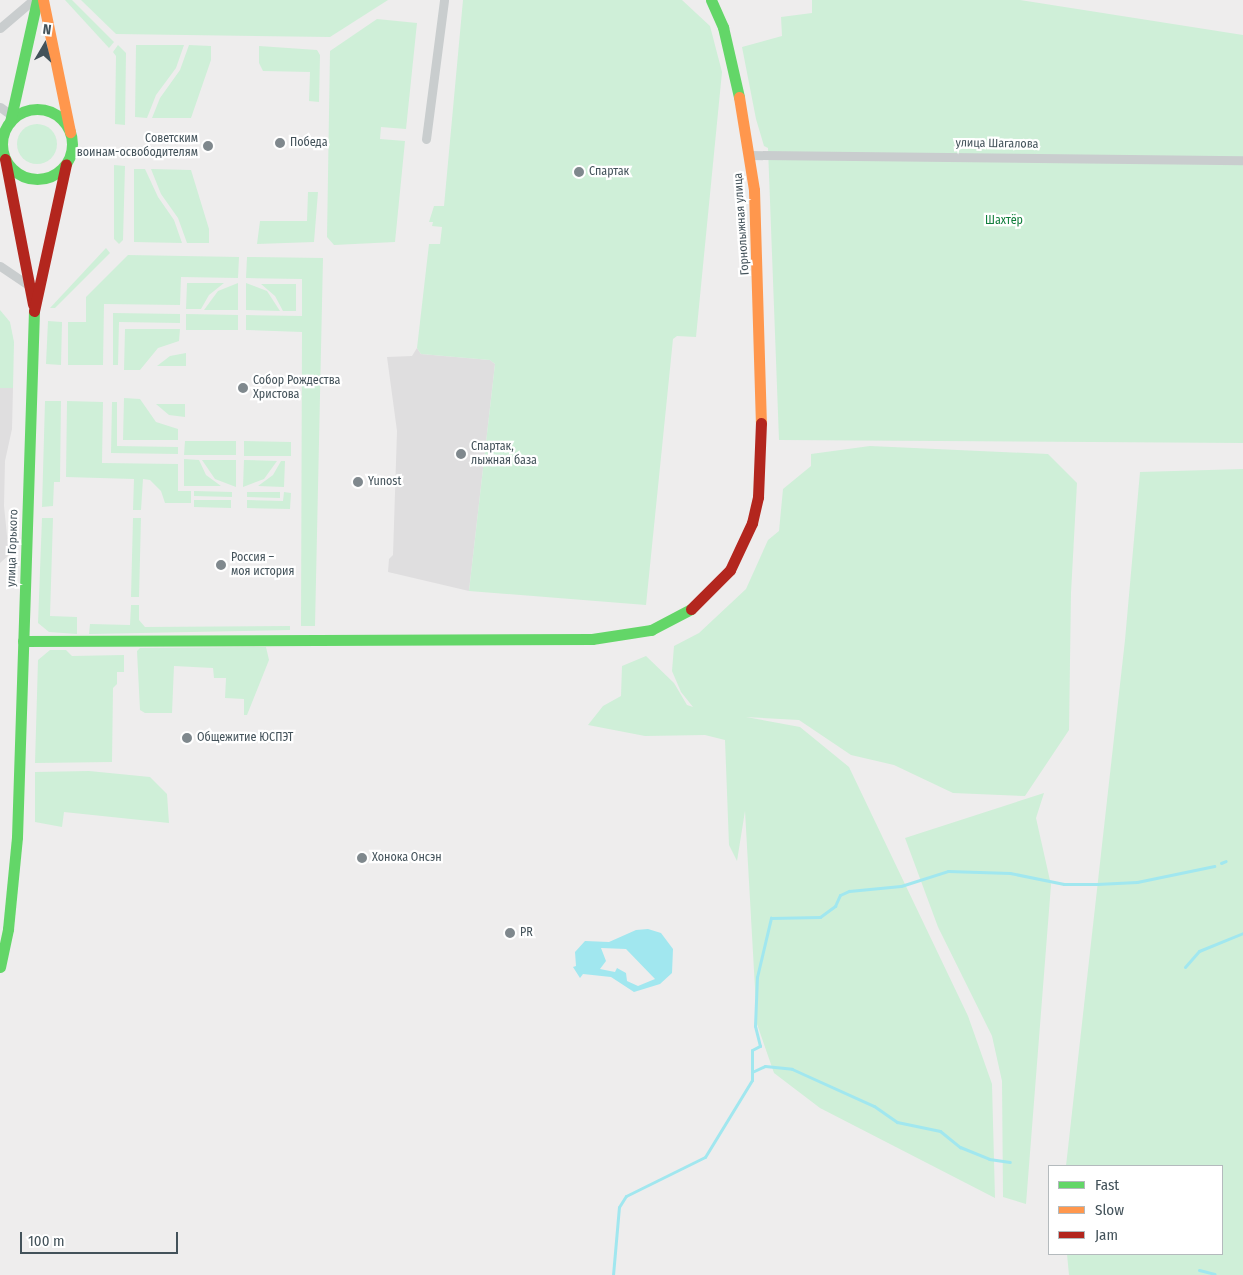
<!DOCTYPE html>
<html>
<head>
<meta charset="utf-8">
<style>
	body { margin:0 }
	#map { position:relative; width:1243px; height:1275px; overflow:hidden; background:#eeeded; font-family:"Fira Sans Condensed",sans-serif }
	div>[style] { position:absolute }
	.education>* { inset:0; background:#dfdedf }
	.green>* { inset:0; background:#cfefd8 }
	.round { border-radius:50% }
	.water>* { inset:0; background:#a1e7ef }
	.stream>* { height:3px; margin:-1.5px; padding:0 1.5px; transform-origin:1.5px; border-radius:1.5px; background:#a1e7ef }
	.street>* { height:9px; margin:-4.5px; padding:0 4.5px; transform-origin:4.5px; border-radius:4.5px; background:#c9cdce }
	.fast>* { height:11px; margin:-5.5px; padding:0 5.5px; transform-origin:5.5px; border-radius:5.5px; background:#63d668 }
	.fast>.ring { margin:-5.5px; padding:0; box-sizing:content-box; background:none; border:11px solid #63d668; border-radius:50% }
	.slow>* { height:11px; margin:-5.5px; padding:0 5.5px; transform-origin:5.5px; border-radius:5.5px; background:#ff974d }
	.jam>* { height:11px; margin:-5.5px; padding:0 5.5px; transform-origin:5.5px; border-radius:5.5px; background:#b3261e }
	.dots>* { width:14px; height:14px; translate:-50% -50%; box-sizing:border-box; border:2px solid #fff; border-radius:50% }
	span { translate:-50% -50%; white-space:nowrap; text-align:center; line-height:1.15; -webkit-text-stroke:4.5px #fff; paint-order:stroke }
	.poi-label { font-size:12px; color:#43525a }
	.right { translate:-100% -50%; text-align:right }
	.left { translate:0 -50%; text-align:left }
	.street-label { font-size:12px; color:#43525a }
	.park-label { font-size:12px; color:#117e3c }
	.legend { position:absolute; left:1048px; top:1165px; width:175px; height:90px; box-sizing:border-box; background:#fff; border:1px solid #b4babd; margin:0; padding:6px 9px; list-style:none; font-size:15px; color:#43525a }
	.legend li { display:flex; align-items:center; gap:10px; height:25px }
	.legend b { width:25px; border:1px solid #b4babd }
	.north { position:absolute; left:20px; top:20px; width:50px; height:50px; -webkit-text-stroke:4px #fff; paint-order:stroke; rotate:8deg; font-size:14px; font-weight:700; line-height:20px; text-align:center; color:#43525a }
	.north::after { content:''; display:block; margin:auto; width:18px; height:22px; background:#43525a; clip-path:polygon(50% 0,100% 100%,50% 72%,0 100%) }
	.scale { position:absolute; left:20px; top:1232px; width:158px; height:22px; box-sizing:border-box; border:2px solid #43525a; border-top:0; padding-left:6px; font-size:15px; line-height:18px; white-space:nowrap; color:#43525a; -webkit-text-stroke:4px #fff; paint-order:stroke }
</style>
</head>
<body>
<div id="map">
	<div class="education">
		<i style="clip-path:polygon(417px 348px,421px 354px,490px 360px,495px 364px,469px 591px,388px 572px,389px 559px,393px 555px,397px 431px,387px 357px,412px 356px)"></i>
		<i style="clip-path:polygon(0 388px,13px 388px,12px 429px,5px 461px,4px 506px,9px 555px,0 563px)"></i>
	</div>
	<div class="green">
		<i style="clip-path:polygon(65px 0,72px 0,114px 42px,109px 48px)"></i>
		<i style="clip-path:polygon(81px 0,388px 0,330px 37px,116px 34px)"></i>
		<i style="clip-path:polygon(463px 0,682px 0,710px 26px,722px 72px,696px 337px,677px 336px,673px 339px,646px 605px,469px 591px,495px 364px,490px 360px,421px 354px,417px 348px,429px 244px,440px 244px,442px 227px,432px 226px,433px 222px,429px 222px,434px 206px,444px 206px)"></i>
		<i style="clip-path:polygon(812px 0,1020px 0,1243px 35px,1243px 443px,779px 440px,768px 148px,764px 146px,756px 119px,742px 47px,782px 36px,781px 17px,812px 13px)"></i>
		<i style="clip-path:polygon(377px 19px,417px 23px,406px 129px,381px 127px,380px 139px,405px 141px,395px 242px,334px 245px,327px 237px,330px 51px)"></i>
		<i style="clip-path:polygon(118px 45px,126px 53px,125px 125px,115px 124px,116px 56px,113px 52px)"></i>
		<i style="clip-path:polygon(136px 45px,184px 45px,176px 68px,156px 95px,147px 118px,135px 117px)"></i>
		<i style="clip-path:polygon(189px 45px,211px 46px,211px 60px,191px 118px,152px 118px,160px 98px,180px 70px)"></i>
		<i style="clip-path:polygon(259px 46px,317px 50px,320px 55px,319px 102px,309px 101px,310px 72px,263px 71px,259px 63px)"></i>
		<i class="round" style="left:17px;top:124px;width:40px;height:40px"></i>
		<i style="clip-path:polygon(114px 165px,125px 166px,123px 240px,119px 244px,114px 239px)"></i>
		<i style="clip-path:polygon(134px 169px,145px 169px,158px 197px,174px 220px,182px 243px,134px 242px)"></i>
		<i style="clip-path:polygon(151px 169px,191px 170px,209px 229px,209px 243px,187px 243px,178px 218px,161px 194px)"></i>
		<i style="clip-path:polygon(308px 192px,318px 192px,314px 242px,257px 244px,260px 221px,307px 221px)"></i>
		<i style="clip-path:polygon(106px 248px,110px 253px,55px 308px,50px 308px)"></i>
		<i style="clip-path:polygon(128px 255px,239px 257px,238px 278px,181px 277px,180px 305px,104px 304px,103px 365px,68px 365px,68px 322px,86px 322px,86px 297px)"></i>
		<i style="clip-path:polygon(247px 257px,323px 258px,315px 626px,301px 626px,302px 332px,246px 330px,246px 315px,302px 316px,302px 279px,246px 278px)"></i>
		<i style="clip-path:polygon(187px 283px,224px 283px,209px 295px,201px 309px,186px 309px)"></i>
		<i style="clip-path:polygon(238px 283px,238px 310px,204px 310px,218px 291px)"></i>
		<i style="clip-path:polygon(246px 283px,267px 291px,280px 311px,246px 310px)"></i>
		<i style="clip-path:polygon(261px 284px,296px 284px,296px 311px,283px 311px,275px 296px)"></i>
		<i style="clip-path:polygon(0 310px,10px 322px,14px 342px,13px 388px,0 388px)"></i>
		<i style="clip-path:polygon(113px 313px,180px 314px,180px 323px,119px 322px,118px 365px,113px 365px)"></i>
		<i style="clip-path:polygon(186px 314px,238px 315px,238px 330px,186px 330px)"></i>
		<i style="clip-path:polygon(48px 321px,62px 322px,61px 365px,46px 364px)"></i>
		<i style="clip-path:polygon(125px 329px,180px 329px,179px 341px,158px 348px,140px 370px,124px 370px)"></i>
		<i style="clip-path:polygon(186px 353px,186px 366px,157px 366px,170px 356px)"></i>
		<i style="clip-path:polygon(124px 398px,140px 399px,156px 422px,178px 429px,178px 440px,123px 440px)"></i>
		<i style="clip-path:polygon(45px 401px,61px 401px,60px 482px,54px 482px,53px 506px,42px 507px)"></i>
		<i style="clip-path:polygon(67px 401px,103px 402px,102px 463px,178px 464px,178px 491px,191px 491px,191px 503px,165px 503px,161px 491px,150px 480px,143px 479px,141px 510px,133px 510px,134px 479px,66px 477px)"></i>
		<i style="clip-path:polygon(112px 402px,117px 402px,117px 446px,178px 447px,178px 454px,111px 453px)"></i>
		<i style="clip-path:polygon(156px 404px,185px 404px,185px 417px,169px 415px)"></i>
		<i style="clip-path:polygon(185px 441px,236px 441px,236px 455px,184px 455px)"></i>
		<i style="clip-path:polygon(244px 441px,291px 442px,291px 456px,244px 456px)"></i>
		<i style="clip-path:polygon(870px 446px,1048px 454px,1077px 483px,1071px 593px,1069px 730px,1025px 796px,953px 793px,894px 765px,851px 755px,799px 720px,746px 717px,800px 727px,849px 767px,968px 1016px,992px 1084px,995px 1198px,820px 1108px,774px 1073px,757px 1024px,745px 811px,737px 861px,729px 845px,725px 740px,705px 735px,645px 736px,588px 725px,603px 706px,621px 696px,622px 666px,646px 656px,674px 683px,687px 705px,693px 707px,681px 692px,672px 671px,674px 646px,699px 633px,746px 589px,768px 540px,779px 531px,783px 489px,811px 466px,811px 454px)"></i>
		<i style="clip-path:polygon(184px 459px,199px 460px,206px 475px,221px 486px,184px 486px)"></i>
		<i style="clip-path:polygon(202px 460px,236px 460px,236px 487px,215px 479px)"></i>
		<i style="clip-path:polygon(244px 460px,277px 461px,264px 479px,243px 487px)"></i>
		<i style="clip-path:polygon(281px 461px,285px 461px,284px 487px,258px 486px,273px 475px)"></i>
		<i style="clip-path:polygon(1243px 469px,1243px 1275px,1069px 1275px,1067px 1254px,1222px 1254px,1222px 1166px,1066px 1166px,1125px 640px,1140px 472px)"></i>
		<i style="clip-path:polygon(194px 491px,232px 492px,232px 497px,194px 496px)"></i>
		<i style="clip-path:polygon(247px 492px,280px 492px,280px 498px,247px 497px)"></i>
		<i style="clip-path:polygon(284px 492px,291px 493px,290px 509px,247px 508px,247px 500px,283px 501px)"></i>
		<i style="clip-path:polygon(194px 500px,231px 500px,231px 508px,194px 507px)"></i>
		<i style="clip-path:polygon(42px 518px,53px 518px,50px 616px,77px 617px,77px 634px,49px 632px,38px 623px)"></i>
		<i style="clip-path:polygon(133px 518px,141px 518px,139px 597px,131px 597px)"></i>
		<i style="clip-path:polygon(131px 605px,139px 605px,139px 620px,145px 627px,290px 626px,290px 630px,89px 634px,90px 624px,130px 625px)"></i>
		<i style="clip-path:polygon(266px 647px,269px 660px,247px 715px,244px 715px,244px 699px,225px 698px,226px 678px,214px 678px,213px 668px,174px 666px,172px 713px,145px 713px,140px 710px,137px 651px,140px 648px)"></i>
		<i style="clip-path:polygon(50px 650px,66px 650px,72px 656px,124px 655px,124px 672px,117px 672px,117px 684px,113px 688px,112px 762px,35px 763px,38px 660px)"></i>
		<i style="clip-path:polygon(89px 771px,150px 777px,167px 794px,169px 823px,64px 812px,62px 827px,35px 822px,35px 772px)"></i>
		<i style="clip-path:polygon(1044px 793px,1036px 818px,1051px 885px,1026px 1204px,1003px 1197px,1002px 1081px,992px 1036px,938px 927px,905px 838px)"></i>
	</div>
	<div class="water">
		<i style="clip-path:polygon(evenodd,648px 929px,661px 933px,673px 949px,672px 973px,660px 984px,634px 992px,611px 977px,583px 974px,580px 978px,573px 967px,576px 966px,575px 952px,585px 941px,609px 942px,636px 930px,648px 929px,601px 948px,626px 949px,655px 979px,638px 986px,627px 981px,626px 973px,617px 968px,615px 972px,600px 969px,606px 961px,601px 948px)"></i>
	</div>
	<div class="stream">
		<i style="left:1221px;top:863px;width:5px;rotate:-22deg"></i>
		<i style="left:1185px;top:967px;width:21px;rotate:-49deg"></i>
		<i style="left:1199px;top:951px;width:48px;rotate:-22.2deg"></i>
		<i style="left:752px;top:1072px;width:14px;rotate:-25deg"></i>
		<i style="left:765px;top:1066px;width:27px;rotate:6deg"></i>
		<i style="left:792px;top:1069px;width:90px;rotate:24.3deg"></i>
		<i style="left:874px;top:1106px;width:28px;rotate:35deg"></i>
		<i style="left:897px;top:1122px;width:44px;rotate:11.8deg"></i>
		<i style="left:940px;top:1131px;width:26px;rotate:39deg"></i>
		<i style="left:960px;top:1147px;width:31px;rotate:22deg"></i>
		<i style="left:989px;top:1159px;width:21px;rotate:8deg"></i>
		<i style="left:1199px;top:1270px;width:16px;rotate:14deg"></i>
		<i style="left:613px;top:1275px;width:68px;rotate:-85deg"></i>
		<i style="left:619px;top:1207px;width:13px;rotate:-58deg"></i>
		<i style="left:626px;top:1196px;width:88px;rotate:-26.3deg"></i>
		<i style="left:705px;top:1157px;width:90px;rotate:-58.6deg"></i>
		<i style="left:752px;top:1080px;width:30px;rotate:-90deg"></i>
		<i style="left:752px;top:1050px;width:9px;rotate:-27deg"></i>
		<i style="left:760px;top:1046px;width:21px;rotate:-104deg"></i>
		<i style="left:755px;top:1026px;width:49px;rotate:-87.7deg"></i>
		<i style="left:757px;top:977px;width:61px;rotate:-76.7deg"></i>
		<i style="left:771px;top:918px;width:49px;rotate:-1.2deg"></i>
		<i style="left:820px;top:917px;width:19px;rotate:-36deg"></i>
		<i style="left:835px;top:906px;width:12px;rotate:-66deg"></i>
		<i style="left:840px;top:895px;width:10px;rotate:-24deg"></i>
		<i style="left:849px;top:891px;width:52px;rotate:-5.5deg"></i>
		<i style="left:901px;top:886px;width:49px;rotate:-17.7deg"></i>
		<i style="left:948px;top:871px;width:62px;rotate:1.8deg"></i>
		<i style="left:1010px;top:873px;width:55px;rotate:11.5deg"></i>
		<i style="left:1064px;top:884px;width:33px"></i>
		<i style="left:1097px;top:884px;width:40px;rotate:-2.9deg"></i>
		<i style="left:1137px;top:882px;width:79px;rotate:-11.7deg"></i>
	</div>
	<div class="street">
		<i style="left:0;top:28px;width:43px;rotate:-40.3deg"></i>
		<i style="left:0;top:107px;width:14px;rotate:36deg"></i>
		<i style="left:426px;top:139px;width:140px;rotate:-82.6deg"></i>
		<i style="left:750px;top:155px;width:493px;rotate:0.6deg"></i>
		<i style="left:0;top:266px;width:36px;rotate:34deg"></i>
	</div>
	<div class="fast">
		<i style="left:711px;top:0;width:30px;rotate:66deg"></i>
		<i style="left:723px;top:27px;width:72px;rotate:77.1deg"></i>
		<i class="ring" style="left:2px;top:109px;width:59px;height:59px"></i>
		<i style="left:10px;top:122px;width:125px;rotate:-77.5deg"></i>
		<i style="left:23px;top:641px;width:569px;rotate:-0.2deg"></i>
		<i style="left:592px;top:639px;width:60px;rotate:-8.7deg"></i>
		<i style="left:651px;top:630px;width:45px;rotate:-27.7deg"></i>
		<i style="left:0;top:967px;width:39px;rotate:-78deg"></i>
		<i style="left:8px;top:929px;width:92px;rotate:-84.4deg"></i>
		<i style="left:17px;top:837px;width:526px;rotate:-88.15deg"></i>
	</div>
	<div class="slow">
		<i style="left:43px;top:0;width:135px;rotate:78.4deg"></i>
		<i style="left:739px;top:97px;width:94px;rotate:80.8deg"></i>
		<i style="left:754px;top:190px;width:233px;rotate:88.3deg"></i>
	</div>
	<div class="jam">
		<i style="left:5px;top:159px;width:148px;rotate:79.1deg"></i>
		<i style="left:34px;top:311px;width:150px;rotate:-77.7deg"></i>
		<i style="left:691px;top:609px;width:55px;rotate:-45deg"></i>
		<i style="left:730px;top:570px;width:52px;rotate:-64.9deg"></i>
		<i style="left:752px;top:523px;width:27px;rotate:-77deg"></i>
		<i style="left:758px;top:497px;width:74px;rotate:-87.7deg"></i>
	</div>
	<div class="dots">
		<i style="left:280px;top:143px;background:#7f888d"></i>
		<i style="left:208px;top:146px;background:#7f888d"></i>
		<i style="left:579px;top:172px;background:#7f888d"></i>
		<i style="left:243px;top:388px;background:#7f888d"></i>
		<i style="left:461px;top:454px;background:#7f888d"></i>
		<i style="left:358px;top:482px;background:#7f888d"></i>
		<i style="left:221px;top:565px;background:#7f888d"></i>
		<i style="left:187px;top:738px;background:#7f888d"></i>
		<i style="left:362px;top:858px;background:#7f888d"></i>
		<i style="left:510px;top:933px;background:#7f888d"></i>
	</div>
	<div class="poi-label">
		<span class="right" style="left:198px;top:146px">Советским<br>воинам-освободителям</span>
		<span class="left" style="left:290px;top:143px">Победа</span>
		<span class="left" style="left:589px;top:172px">Спартак</span>
		<span class="left" style="left:253px;top:388px">Собор Рождества<br>Христова</span>
		<span class="left" style="left:471px;top:454px">Спартак,<br>лыжная база</span>
		<span class="left" style="left:368px;top:482px">Yunost</span>
		<span class="left" style="left:231px;top:565px">Россия –<br>моя история</span>
		<span class="left" style="left:197px;top:738px">Общежитие ЮСПЭТ</span>
		<span class="left" style="left:372px;top:858px">Хонока Онсэн</span>
		<span class="left" style="left:520px;top:933px">PR</span>
	</div>
	<div class="street-label">
		<span style="left:997px;top:144px;rotate:1deg">улица Шагалова</span>
		<span style="left:742px;top:224px;rotate:-94deg">Горнолыжная улица</span>
		<span style="left:13px;top:548px;rotate:-88deg">улица Горького</span>
	</div>
	<div class="park-label">
		<span style="left:1004px;top:221px">Шахтёр</span>
	</div>
	<ul class="legend">
	<li><b style="height:6px;background:#63d668"></b>Fast</li>
	<li><b style="height:6px;background:#ff974d"></b>Slow</li>
	<li><b style="height:6px;background:#b3261e"></b>Jam</li>
	</ul>
	<div class="north">N</div>
	<div class="scale">100 m</div>
</div>
</body>
</html>
